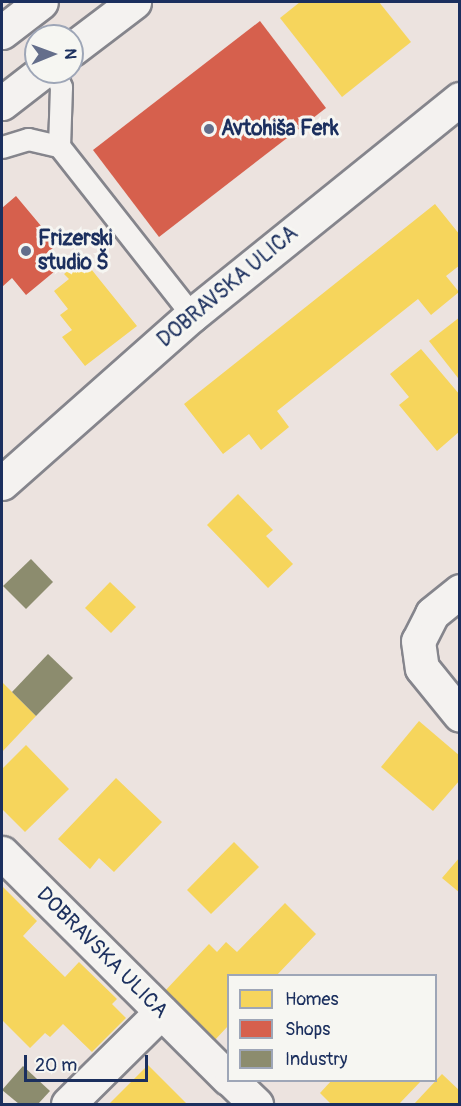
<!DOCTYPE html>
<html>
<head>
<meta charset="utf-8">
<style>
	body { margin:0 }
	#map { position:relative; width:461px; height:1106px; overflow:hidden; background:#ece3df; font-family:Pangolin,sans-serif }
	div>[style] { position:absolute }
	.homes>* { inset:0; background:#f6d55c }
	.shops>* { inset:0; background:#d6604d }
	.industry>* { inset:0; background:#8c8c6e }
	.roads { filter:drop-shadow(2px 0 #85858c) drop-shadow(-2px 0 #85858c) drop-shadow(0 2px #85858c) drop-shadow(0 -2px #85858c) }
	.lane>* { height:21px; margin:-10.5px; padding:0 10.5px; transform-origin:10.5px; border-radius:10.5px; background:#f4f2f0 }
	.street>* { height:33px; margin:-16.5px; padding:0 16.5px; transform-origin:16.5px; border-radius:16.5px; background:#f4f2f0 }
	.primary>* { height:33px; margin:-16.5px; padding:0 16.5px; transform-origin:16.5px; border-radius:16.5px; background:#f4f2f0 }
	.dots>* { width:16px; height:16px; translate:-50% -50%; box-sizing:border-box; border:3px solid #f6f6f2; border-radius:50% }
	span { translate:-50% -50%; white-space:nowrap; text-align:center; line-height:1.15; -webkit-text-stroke:6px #f6f6f2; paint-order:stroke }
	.poi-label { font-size:21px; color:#1b2f5e; font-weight:700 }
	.left { translate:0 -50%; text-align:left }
	.street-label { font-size:21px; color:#1b2f5e }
	.frame { position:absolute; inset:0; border:3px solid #1b2f5e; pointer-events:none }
	.legend { position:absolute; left:227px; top:974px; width:210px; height:108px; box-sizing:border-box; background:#f6f6f2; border:2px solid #9ea6b7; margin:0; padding:8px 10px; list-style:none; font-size:18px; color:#1b2f5e }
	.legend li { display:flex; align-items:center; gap:12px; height:30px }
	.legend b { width:30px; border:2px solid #9ea6b7 }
	.north { position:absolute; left:24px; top:24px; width:60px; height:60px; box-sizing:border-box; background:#f6f6f2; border:2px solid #9ea6b7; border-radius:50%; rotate:89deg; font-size:16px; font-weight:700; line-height:24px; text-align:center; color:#1b2f5e }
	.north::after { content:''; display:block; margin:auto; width:21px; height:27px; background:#646e8b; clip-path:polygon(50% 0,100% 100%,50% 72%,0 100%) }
	.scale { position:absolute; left:24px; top:1055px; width:124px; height:27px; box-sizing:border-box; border:3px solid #1b2f5e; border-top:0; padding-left:8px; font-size:18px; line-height:21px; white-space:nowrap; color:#1b2f5e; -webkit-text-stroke:4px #f6f6f2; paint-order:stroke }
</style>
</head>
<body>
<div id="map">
	<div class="homes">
		<i style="clip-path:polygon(300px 2px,379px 2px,411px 42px,342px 97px,280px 18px)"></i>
		<i style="clip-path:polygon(435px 204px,460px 235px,460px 265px,446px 276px,459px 292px,431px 315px,418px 299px,277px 411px,289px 427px,261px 450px,249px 434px,223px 454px,184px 404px)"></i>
		<i style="clip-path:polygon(83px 259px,137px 326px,85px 366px,62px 337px,72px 330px,60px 315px,68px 309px,54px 291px,69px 279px,64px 274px)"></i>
		<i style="clip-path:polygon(460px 317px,460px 377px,458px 378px,429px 341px)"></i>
		<i style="clip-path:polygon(421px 349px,460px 395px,460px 431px,437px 451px,399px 405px,409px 397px,390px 374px)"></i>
		<i style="clip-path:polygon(238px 494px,273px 530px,266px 536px,293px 564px,268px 588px,207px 525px)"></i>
		<i style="clip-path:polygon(110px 582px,136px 607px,111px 633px,85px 608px)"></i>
		<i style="clip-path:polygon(2px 682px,36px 716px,2px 752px)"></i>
		<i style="clip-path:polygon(419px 721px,460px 756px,460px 780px,433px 811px,381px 767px)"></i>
		<i style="clip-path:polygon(26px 745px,69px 789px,25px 832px,2px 809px,2px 769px)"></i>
		<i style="clip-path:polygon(116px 778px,162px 822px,114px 872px,99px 858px,90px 869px,58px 839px)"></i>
		<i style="clip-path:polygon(234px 842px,259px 867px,211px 914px,187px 890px)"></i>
		<i style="clip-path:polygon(460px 857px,460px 893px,442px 878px)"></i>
		<i style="clip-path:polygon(2px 886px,37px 921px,23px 936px,65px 977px,79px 962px,117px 999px,112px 1004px,126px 1018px,92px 1052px,63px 1024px,50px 1037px,45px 1033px,30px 1048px,2px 1020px)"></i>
		<i style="clip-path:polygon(285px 903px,316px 934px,276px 976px,228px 976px,228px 1026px,214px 1041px,164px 992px,209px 944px,217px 952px,226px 942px,237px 952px)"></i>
		<i style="clip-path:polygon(148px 1065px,187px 1104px,109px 1104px)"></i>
		<i style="clip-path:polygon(442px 1074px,460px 1091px,460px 1104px,414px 1104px)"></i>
		<i style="clip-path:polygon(332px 1080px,422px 1080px,399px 1104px,331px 1104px,320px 1093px)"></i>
	</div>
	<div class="shops">
		<i style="clip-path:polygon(260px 21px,326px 108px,159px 237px,93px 150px)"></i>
		<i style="clip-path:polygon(16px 196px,57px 245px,43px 256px,55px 271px,26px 295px,12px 278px,2px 287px,2px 208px)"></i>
	</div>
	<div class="industry">
		<i style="clip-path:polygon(31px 559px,53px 582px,26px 609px,3px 586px)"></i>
		<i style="clip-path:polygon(48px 654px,73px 678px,36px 716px,12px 692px)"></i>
		<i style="clip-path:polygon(23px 1066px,50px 1091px,38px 1104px,19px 1104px,2px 1090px)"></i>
	</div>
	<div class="roads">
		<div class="lane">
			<i style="left:55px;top:72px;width:16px;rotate:68deg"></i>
			<i style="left:61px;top:87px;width:59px;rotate:91.9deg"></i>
			<i style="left:2px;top:147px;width:27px;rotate:-17deg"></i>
			<i style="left:28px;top:139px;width:32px;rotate:13deg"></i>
			<i style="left:59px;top:146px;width:215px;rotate:51.8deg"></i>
		</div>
		<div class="street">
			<i style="left:2px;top:483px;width:254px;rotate:-41.5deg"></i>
			<i style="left:192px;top:315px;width:344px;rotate:-38.9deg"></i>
			<i style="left:460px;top:591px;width:36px;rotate:141deg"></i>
			<i style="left:432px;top:614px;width:30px;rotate:117deg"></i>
			<i style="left:418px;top:641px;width:27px;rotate:82deg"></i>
			<i style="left:422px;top:668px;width:60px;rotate:51deg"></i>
			<i style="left:2px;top:853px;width:319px;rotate:44.9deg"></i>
			<i style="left:231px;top:1080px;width:35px;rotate:44deg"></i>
			<i style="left:68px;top:1104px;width:131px;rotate:-44.7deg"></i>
		</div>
		<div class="primary">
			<i style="left:2px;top:32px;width:49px;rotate:-37.6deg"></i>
			<i style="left:72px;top:49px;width:78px;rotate:-37.2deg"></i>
			<i style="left:2px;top:103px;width:51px;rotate:-37.8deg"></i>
		</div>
	</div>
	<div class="dots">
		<i style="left:209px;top:129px;background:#646e8b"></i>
		<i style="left:26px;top:251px;background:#646e8b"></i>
	</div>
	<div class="poi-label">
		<span class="left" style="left:221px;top:129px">Avtohiša Ferk</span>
		<span class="left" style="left:38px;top:251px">Frizerski<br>studio Š</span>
	</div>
	<div class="street-label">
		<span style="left:228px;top:287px;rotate:-40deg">DOBRAVSKA ULICA</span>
		<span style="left:102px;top:953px;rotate:45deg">DOBRAVSKA ULICA</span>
	</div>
	<div class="frame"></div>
	<ul class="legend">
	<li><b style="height:16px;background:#f6d55c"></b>Homes</li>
	<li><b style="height:16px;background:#d6604d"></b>Shops</li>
	<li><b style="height:16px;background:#8c8c6e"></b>Industry</li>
	</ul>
	<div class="north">N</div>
	<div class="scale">20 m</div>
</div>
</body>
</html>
